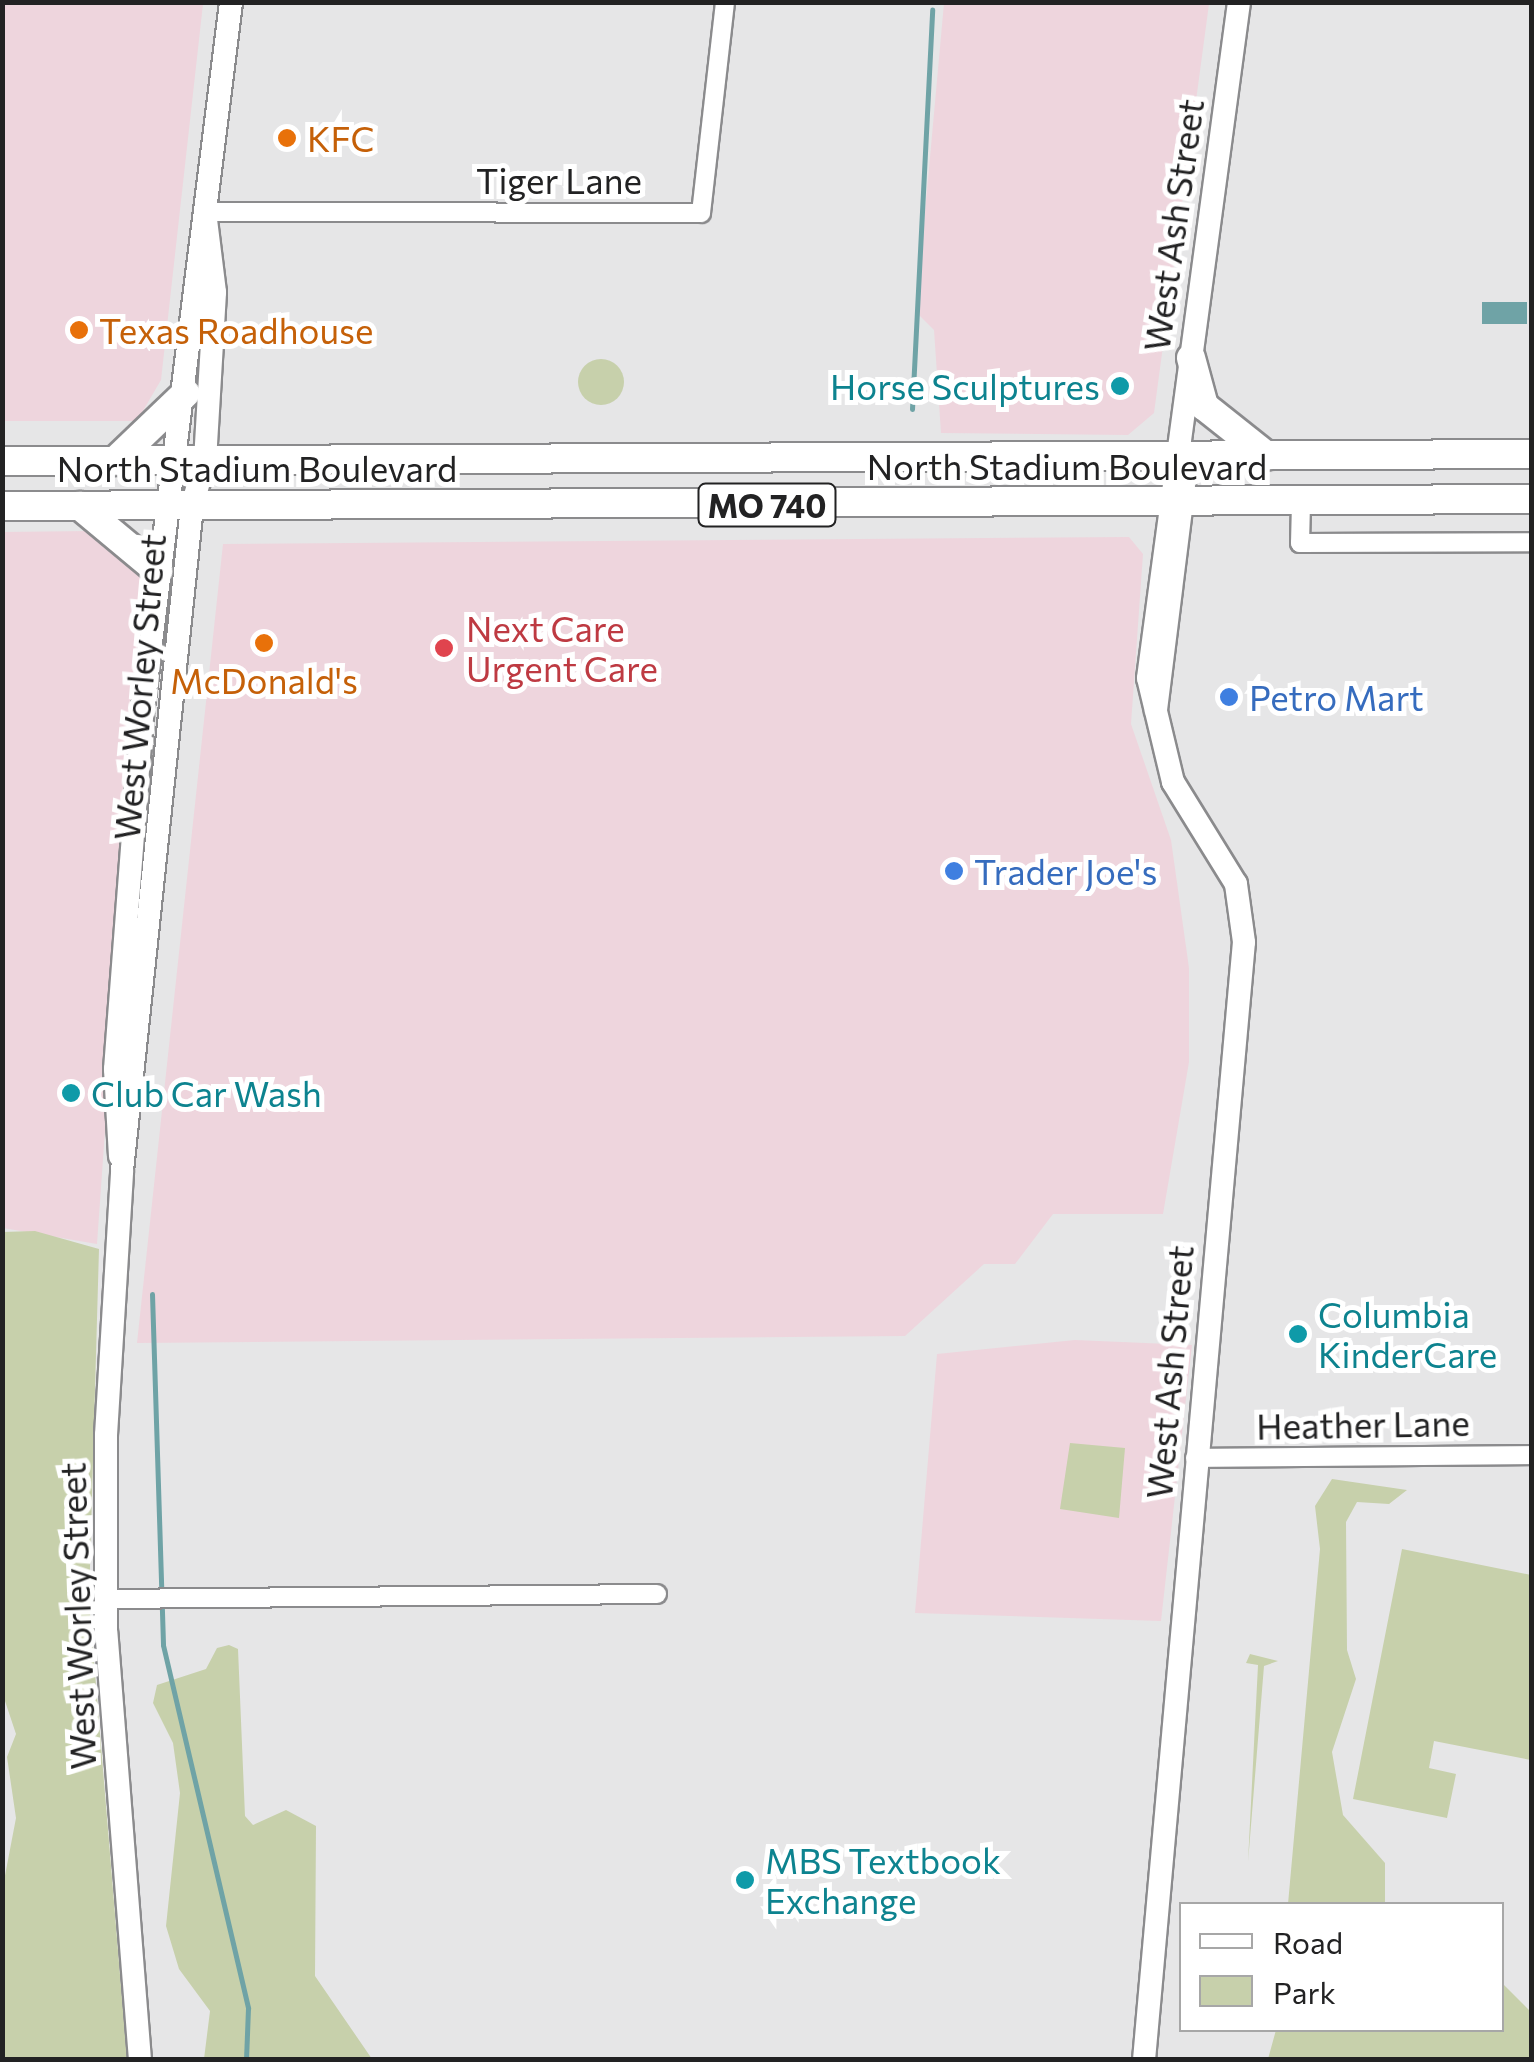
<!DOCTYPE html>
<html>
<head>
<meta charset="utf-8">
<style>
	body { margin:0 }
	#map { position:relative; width:1534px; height:2062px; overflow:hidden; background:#e6e6e7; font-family:Commissioner,sans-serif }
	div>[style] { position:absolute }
	.commercial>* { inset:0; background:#eed5dd }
	.green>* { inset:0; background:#c7d0ab }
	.round { border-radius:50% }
	.water>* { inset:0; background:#6fa3a6 }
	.stream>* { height:5px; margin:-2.5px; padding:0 2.5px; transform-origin:2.5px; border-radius:2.5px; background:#6fa3a6 }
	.roads { filter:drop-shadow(2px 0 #8b8b8d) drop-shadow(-2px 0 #8b8b8d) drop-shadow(0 2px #8b8b8d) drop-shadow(0 -2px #8b8b8d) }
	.street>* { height:18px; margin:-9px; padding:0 9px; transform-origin:9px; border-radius:9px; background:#fff }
	.secondary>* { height:22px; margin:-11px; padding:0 11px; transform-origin:11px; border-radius:11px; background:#fff }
	.primary>* { height:28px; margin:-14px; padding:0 14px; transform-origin:14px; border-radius:14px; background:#fff }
	.dots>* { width:28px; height:28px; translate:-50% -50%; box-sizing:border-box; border:5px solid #fff; border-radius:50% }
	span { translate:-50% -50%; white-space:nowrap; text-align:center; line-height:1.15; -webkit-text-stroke:10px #fff; paint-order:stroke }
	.shield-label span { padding:2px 8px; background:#fff; border:2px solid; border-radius:8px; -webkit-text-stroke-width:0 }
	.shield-label { font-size:32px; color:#222223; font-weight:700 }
	.food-label { font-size:35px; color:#c56008 }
	.left { translate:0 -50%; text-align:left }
	.street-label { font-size:35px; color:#222223 }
	.culture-label { font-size:35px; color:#0d838f }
	.right { translate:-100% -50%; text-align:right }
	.health-label { font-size:35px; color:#be3a42 }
	.shop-label { font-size:35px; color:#366cbe }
	.frame { position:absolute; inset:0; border:5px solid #222223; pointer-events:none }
	.legend { position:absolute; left:1179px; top:1902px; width:325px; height:130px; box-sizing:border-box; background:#fff; border:2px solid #a7a7a7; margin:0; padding:12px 18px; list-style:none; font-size:30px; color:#222223 }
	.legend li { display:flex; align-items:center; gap:20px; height:50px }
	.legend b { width:50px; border:2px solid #a7a7a7 }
</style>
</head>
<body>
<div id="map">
	<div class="commercial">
		<i style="clip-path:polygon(2px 3px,203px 4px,161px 380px,137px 421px,3px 421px)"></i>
		<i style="clip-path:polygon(944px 3px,1209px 4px,1154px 413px,1128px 435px,941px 433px,934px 330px,916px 312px)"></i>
		<i style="clip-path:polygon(91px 531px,137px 560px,144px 579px,97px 1244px,3px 1228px,2px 532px)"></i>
		<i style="clip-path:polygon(1129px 537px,1143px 554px,1131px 724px,1171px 840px,1189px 968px,1189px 1062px,1163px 1214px,1053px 1214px,1015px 1264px,984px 1264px,905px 1336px,137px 1343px,223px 544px)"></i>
		<i style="clip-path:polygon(1075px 1340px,1192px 1345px,1161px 1621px,915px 1613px,937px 1354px)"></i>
	</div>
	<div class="green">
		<i class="round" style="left:578px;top:359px;width:46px;height:46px"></i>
		<i style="clip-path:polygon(35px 1231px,99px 1249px,89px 1601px,127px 2059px,3px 2059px,3px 1886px,16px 1818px,7px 1757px,16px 1734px,2px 1692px,2px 1232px)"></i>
		<i style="clip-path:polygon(1070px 1443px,1125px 1448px,1119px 1518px,1060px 1509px)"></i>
		<i style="clip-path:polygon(1332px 1479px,1407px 1490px,1389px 1504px,1357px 1502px,1346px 1522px,1347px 1650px,1356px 1679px,1332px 1752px,1343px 1815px,1385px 1863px,1385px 1904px,1288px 1904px,1320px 1549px,1315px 1506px)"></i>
		<i style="clip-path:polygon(1402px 1549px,1531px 1575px,1531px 1760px,1434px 1741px,1429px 1768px,1456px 1774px,1447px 1818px,1353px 1799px)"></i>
		<i style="clip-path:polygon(229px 1645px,238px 1649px,245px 1816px,253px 1825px,286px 1810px,316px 1826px,315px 1976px,372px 2059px,204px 2059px,210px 2011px,179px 1969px,166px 1926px,180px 1793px,173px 1743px,153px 1703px,157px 1685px,206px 1669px,217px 1648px)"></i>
		<i style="clip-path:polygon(1250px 1654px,1278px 1661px,1264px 1666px,1248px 1862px,1258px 1665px,1246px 1663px)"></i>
		<i style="clip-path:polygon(1502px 1983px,1531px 2012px,1531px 2059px,1268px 2059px,1276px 2030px,1502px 2030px)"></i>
	</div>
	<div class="water">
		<i style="clip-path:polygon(1482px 302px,1527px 302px,1527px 324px,1482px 324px)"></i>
	</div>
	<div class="stream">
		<i style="left:912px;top:409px;width:400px;rotate:-87.1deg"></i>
		<i style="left:152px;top:1294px;width:351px;rotate:88.2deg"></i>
		<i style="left:163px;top:1645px;width:373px;rotate:76.8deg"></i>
		<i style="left:248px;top:2008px;width:52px;rotate:92.2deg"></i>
	</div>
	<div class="roads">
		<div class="street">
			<i style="left:205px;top:212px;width:496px;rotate:0.1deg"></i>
			<i style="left:701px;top:213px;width:212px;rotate:-83.5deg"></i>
			<i style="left:1301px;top:503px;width:40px;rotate:91.4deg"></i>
			<i style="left:1300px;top:543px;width:232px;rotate:-0.2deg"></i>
			<i style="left:1195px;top:1458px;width:337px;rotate:-0.5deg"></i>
			<i style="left:105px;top:1599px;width:552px;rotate:-0.52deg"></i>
		</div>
		<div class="secondary">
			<i style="left:1156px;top:710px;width:227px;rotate:-82.9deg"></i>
			<i style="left:120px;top:1156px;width:87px;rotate:-93.3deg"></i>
			<i style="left:115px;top:1069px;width:355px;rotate:-85.6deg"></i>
			<i style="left:142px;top:715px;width:719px;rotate:-82.88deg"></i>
			<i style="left:140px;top:2060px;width:429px;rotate:-94.5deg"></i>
			<i style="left:106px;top:1632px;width:197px;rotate:-90deg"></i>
			<i style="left:106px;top:1435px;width:265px;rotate:-86.5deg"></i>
			<i style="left:122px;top:1170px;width:668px;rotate:-83.98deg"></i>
			<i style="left:192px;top:506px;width:47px;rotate:-73.9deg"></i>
			<i style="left:205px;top:461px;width:169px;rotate:-86.6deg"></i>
			<i style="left:215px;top:292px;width:81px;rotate:-97.1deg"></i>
			<i style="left:1144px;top:2060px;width:1122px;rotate:-84.89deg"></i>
			<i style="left:1244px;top:942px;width:59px;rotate:-97.9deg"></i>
			<i style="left:1236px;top:884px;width:120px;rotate:-121.7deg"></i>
			<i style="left:1173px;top:782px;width:107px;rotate:-103.5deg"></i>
			<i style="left:1148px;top:678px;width:682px;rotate:-82.33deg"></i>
		</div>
		<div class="primary">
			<i style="left:1191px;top:358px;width:50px;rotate:74.8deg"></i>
			<i style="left:1204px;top:406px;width:80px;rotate:38.4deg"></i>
			<i style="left:2px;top:461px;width:1530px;rotate:-0.26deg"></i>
			<i style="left:115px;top:461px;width:98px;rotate:-43.8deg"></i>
			<i style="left:2px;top:506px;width:1530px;rotate:-0.26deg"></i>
			<i style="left:80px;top:506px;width:102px;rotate:39.8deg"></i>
		</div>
	</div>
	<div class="dots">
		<i style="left:287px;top:138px;background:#e8710a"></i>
		<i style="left:79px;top:330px;background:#e8710a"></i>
		<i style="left:1120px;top:386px;background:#0f9aa8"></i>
		<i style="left:264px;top:643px;background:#e8710a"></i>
		<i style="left:444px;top:648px;background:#e0444e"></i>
		<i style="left:1229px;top:697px;background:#3f7fe0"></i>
		<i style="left:954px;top:871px;background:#3f7fe0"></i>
		<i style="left:71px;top:1093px;background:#0f9aa8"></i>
		<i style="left:1298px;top:1334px;background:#0f9aa8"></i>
		<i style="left:745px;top:1880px;background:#0f9aa8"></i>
	</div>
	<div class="shield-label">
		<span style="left:767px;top:505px">MO 740</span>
	</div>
	<div class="food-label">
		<span class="left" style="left:307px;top:138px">KFC</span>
		<span class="left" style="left:99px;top:330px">Texas Roadhouse</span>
		<span style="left:264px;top:680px">McDonald's</span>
	</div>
	<div class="street-label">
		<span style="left:559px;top:180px">Tiger Lane</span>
		<span style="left:1173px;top:225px;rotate:-82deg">West Ash Street</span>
		<span style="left:1067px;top:466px">North Stadium Boulevard</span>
		<span style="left:257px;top:468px">North Stadium Boulevard</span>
		<span style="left:139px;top:687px;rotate:-85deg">West Worley Street</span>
		<span style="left:1169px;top:1372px;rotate:-85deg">West Ash Street</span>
		<span style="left:1363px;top:1424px;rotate:-1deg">Heather Lane</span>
		<span style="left:77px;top:1616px;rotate:-92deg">West Worley Street</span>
	</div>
	<div class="culture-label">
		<span class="right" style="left:1100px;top:386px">Horse Sculptures</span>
		<span class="left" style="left:91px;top:1093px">Club Car Wash</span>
		<span class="left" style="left:1318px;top:1334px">Columbia<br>KinderCare</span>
		<span class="left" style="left:765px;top:1880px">MBS Textbook<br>Exchange</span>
	</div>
	<div class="health-label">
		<span class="left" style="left:466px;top:648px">Next Care<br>Urgent Care</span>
	</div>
	<div class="shop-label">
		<span class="left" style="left:1249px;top:697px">Petro Mart</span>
		<span class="left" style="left:974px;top:871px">Trader Joe's</span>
	</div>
	<div class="frame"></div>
	<ul class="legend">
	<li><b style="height:12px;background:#fff"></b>Road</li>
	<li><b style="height:28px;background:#c7d0ab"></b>Park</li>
	</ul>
</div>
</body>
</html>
